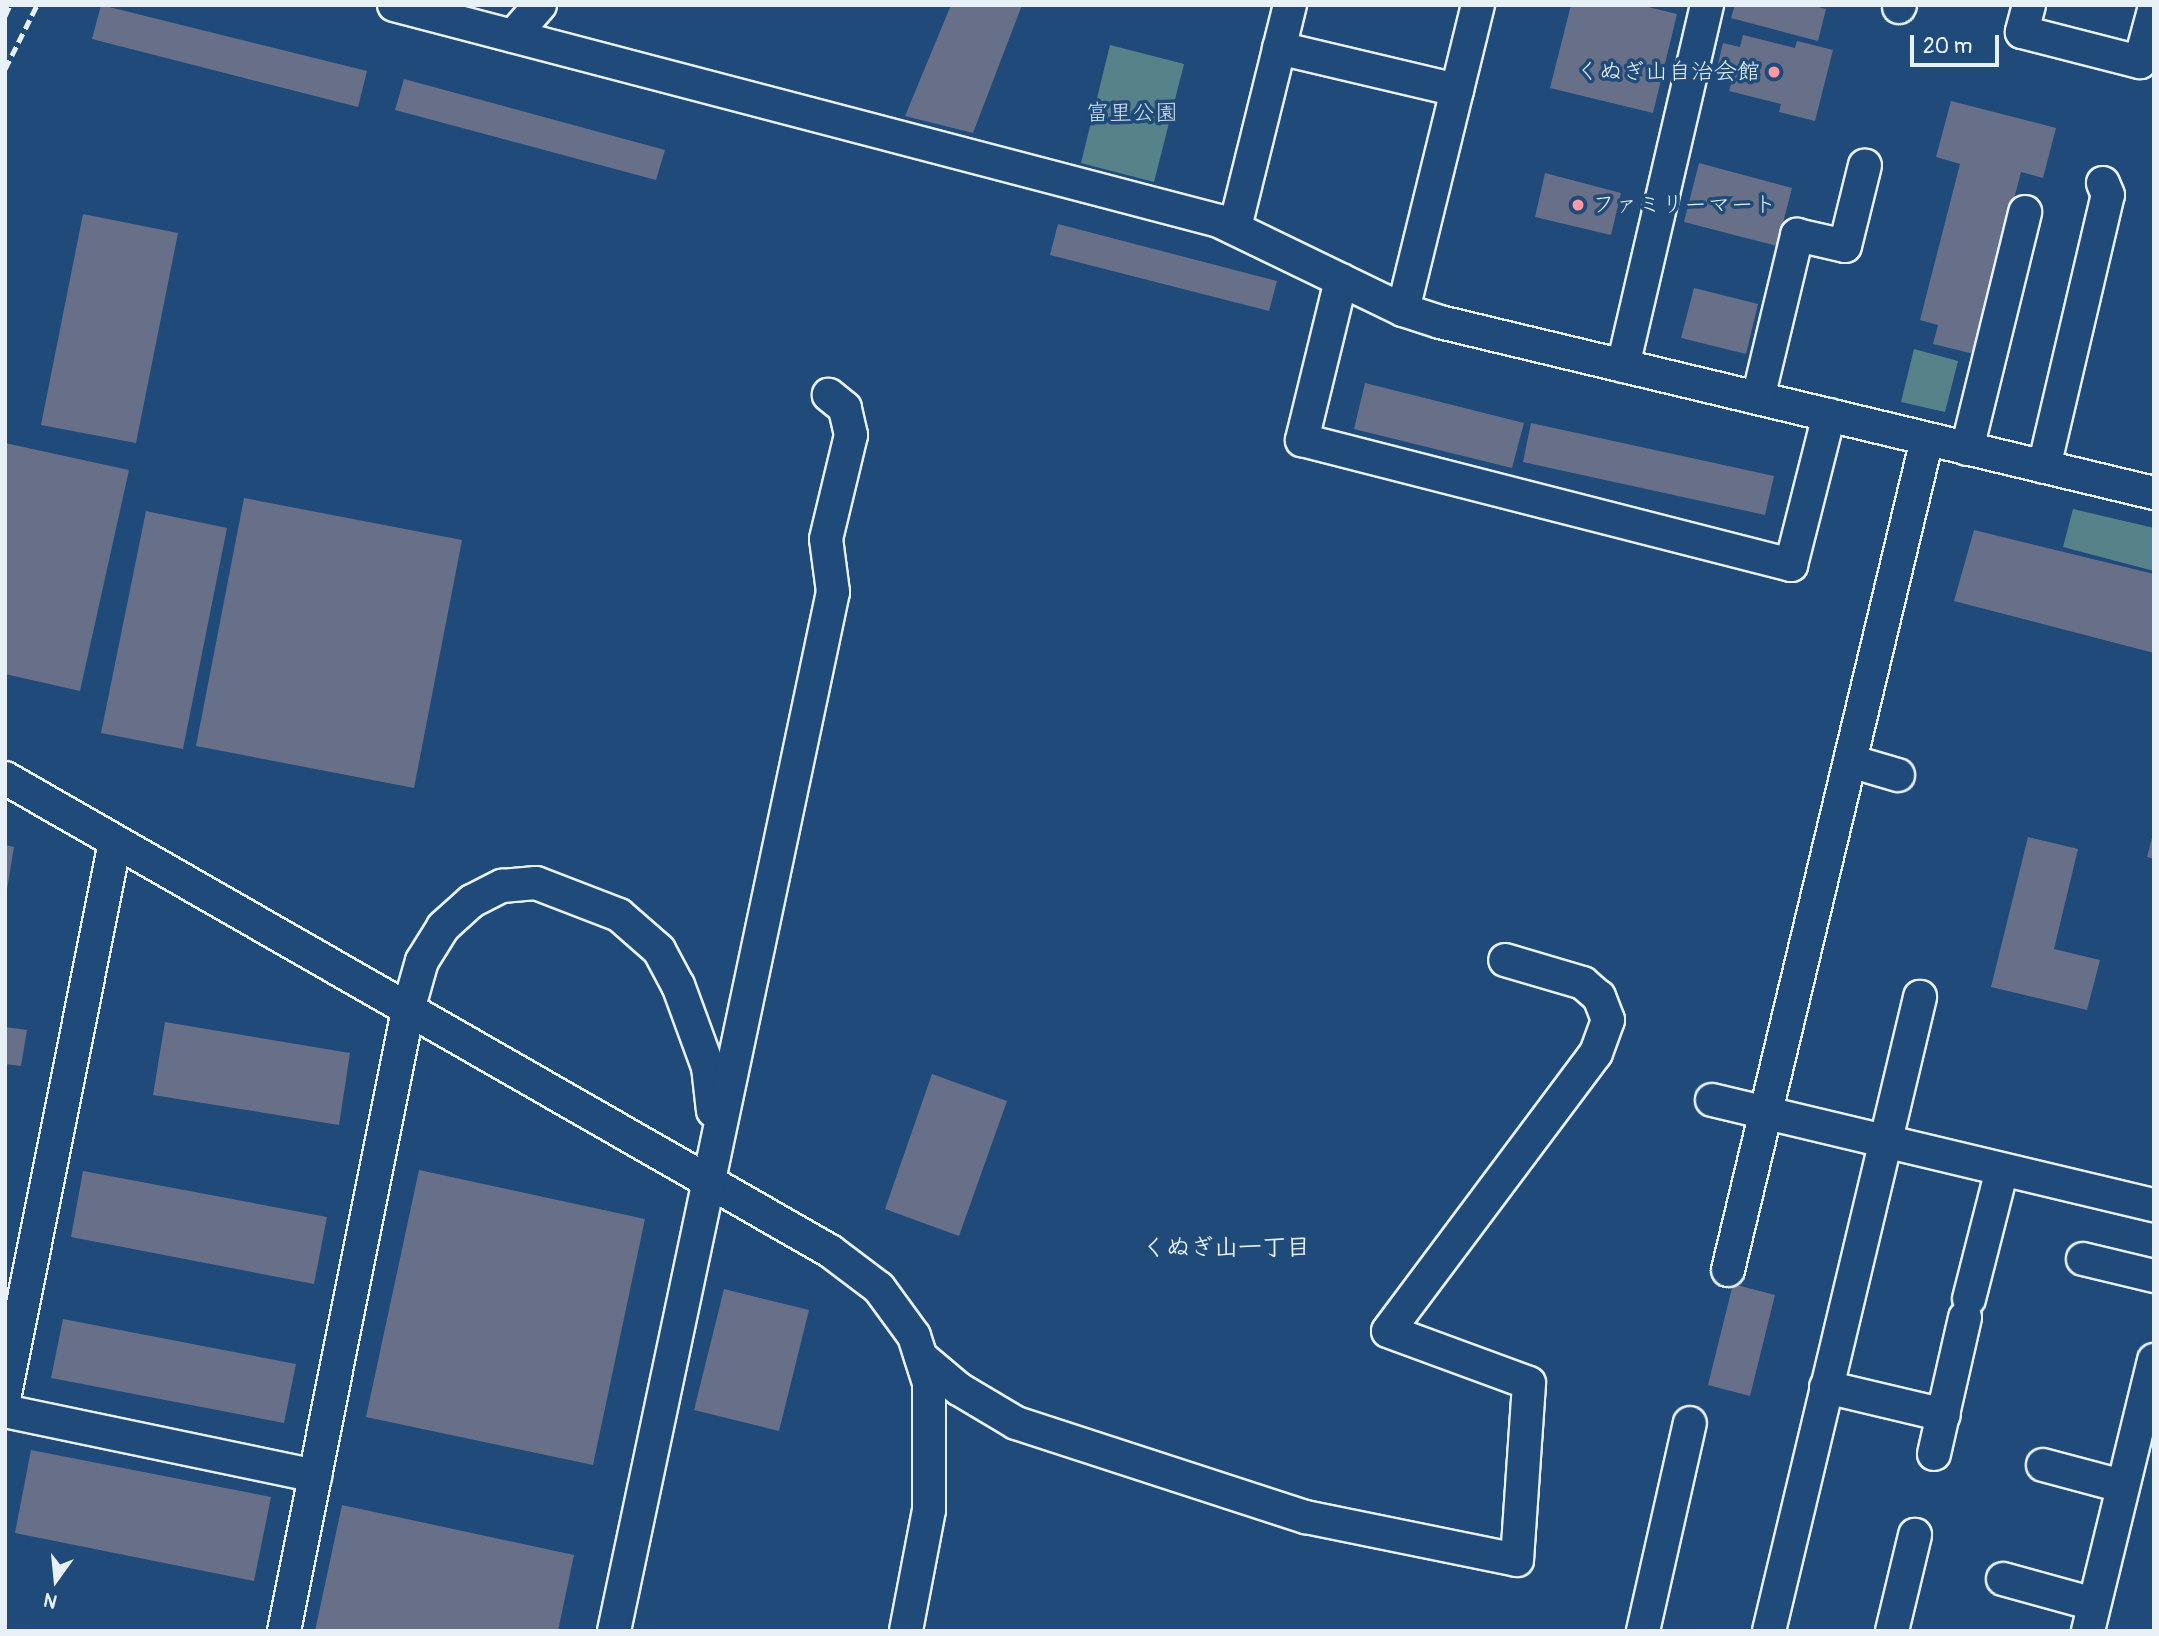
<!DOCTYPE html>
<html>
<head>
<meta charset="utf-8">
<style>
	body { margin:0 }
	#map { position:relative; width:2159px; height:1636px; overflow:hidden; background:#1f4a7a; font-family:Pangolin,"Klee One",sans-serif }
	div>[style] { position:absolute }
	.green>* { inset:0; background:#58828a }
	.building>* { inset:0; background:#677088 }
	.roads { filter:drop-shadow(2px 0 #e8f1f8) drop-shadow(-2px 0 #e8f1f8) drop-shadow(0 2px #e8f1f8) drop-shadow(0 -2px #e8f1f8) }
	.minor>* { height:32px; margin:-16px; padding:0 16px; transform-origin:16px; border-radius:16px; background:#1f4a7a }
	.rail>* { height:5px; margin-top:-2.5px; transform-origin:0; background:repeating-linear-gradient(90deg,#e8f1f8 0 10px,transparent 0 15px) }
	.dots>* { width:19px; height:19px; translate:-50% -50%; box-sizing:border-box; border:4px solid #1f4a7a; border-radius:50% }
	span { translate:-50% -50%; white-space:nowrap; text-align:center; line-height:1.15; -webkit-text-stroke:7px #1f4a7a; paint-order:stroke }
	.poi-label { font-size:23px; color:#e8f1f8 }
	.right { translate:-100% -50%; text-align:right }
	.left { translate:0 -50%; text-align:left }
	.park-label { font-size:23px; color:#d2e0e8 }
	.neighbourhood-label { font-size:24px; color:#e8f1f8; font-weight:700 }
	.frame { position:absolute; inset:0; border:7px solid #e8f1f8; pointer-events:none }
	.north { position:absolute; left:21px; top:1545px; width:70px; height:70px; -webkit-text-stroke:5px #1f4a7a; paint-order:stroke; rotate:195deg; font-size:19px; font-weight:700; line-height:28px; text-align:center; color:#e8f1f8 }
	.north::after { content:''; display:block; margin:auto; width:24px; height:32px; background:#e8f1f8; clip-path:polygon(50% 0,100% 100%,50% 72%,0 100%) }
	.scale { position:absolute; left:1910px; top:35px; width:89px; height:32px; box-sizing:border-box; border:4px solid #e8f1f8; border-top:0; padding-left:9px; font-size:21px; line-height:24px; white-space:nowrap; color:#e8f1f8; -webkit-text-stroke:5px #1f4a7a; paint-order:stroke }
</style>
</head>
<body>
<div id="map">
	<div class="green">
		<i style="clip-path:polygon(1110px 45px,1184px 64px,1154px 182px,1081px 163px)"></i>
		<i style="clip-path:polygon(1914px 349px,1958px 361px,1945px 412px,1901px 402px)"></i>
		<i style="clip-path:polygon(2073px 509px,2154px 528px,2154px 571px,2063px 547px)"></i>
	</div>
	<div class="building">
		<i style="clip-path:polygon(101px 5px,367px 71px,358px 107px,92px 39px)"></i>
		<i style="clip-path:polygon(951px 5px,1022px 5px,973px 133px,905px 116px)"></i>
		<i style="clip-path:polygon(1571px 5px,1640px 5px,1677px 14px,1653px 113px,1550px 88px)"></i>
		<i style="clip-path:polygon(1735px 5px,1811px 5px,1826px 9px,1818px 41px,1731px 18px)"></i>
		<i style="clip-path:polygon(1743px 35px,1795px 48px,1797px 41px,1833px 50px,1815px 121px,1779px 112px,1781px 104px,1729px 91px,1733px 77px,1716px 72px,1723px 43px,1740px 47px)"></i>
		<i style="clip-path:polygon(404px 79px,665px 150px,656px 180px,395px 110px)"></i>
		<i style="clip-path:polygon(1951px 101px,2056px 128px,2043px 178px,2021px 172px,1974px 354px,1933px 344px,1938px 325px,1920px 320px,1960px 164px,1936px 157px)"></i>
		<i style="clip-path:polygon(1699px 163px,1792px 188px,1777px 246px,1684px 222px)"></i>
		<i style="clip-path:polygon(1545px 173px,1621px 193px,1611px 235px,1535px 217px)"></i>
		<i style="clip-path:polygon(83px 214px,178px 233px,136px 443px,41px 425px)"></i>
		<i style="clip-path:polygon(1058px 224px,1277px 281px,1269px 311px,1050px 255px)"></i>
		<i style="clip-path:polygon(1694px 288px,1758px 304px,1746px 354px,1681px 338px)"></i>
		<i style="clip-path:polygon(1365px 383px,1524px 423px,1512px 468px,1354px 429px)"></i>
		<i style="clip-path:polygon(1531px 423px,1774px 476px,1765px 515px,1523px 462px)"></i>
		<i style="clip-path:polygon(5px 443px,129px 470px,80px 691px,5px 674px)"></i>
		<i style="clip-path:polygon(244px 498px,462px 540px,414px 788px,196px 746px)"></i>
		<i style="clip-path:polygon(146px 511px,227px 528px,183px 749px,101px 733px)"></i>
		<i style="clip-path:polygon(1974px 530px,2154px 574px,2154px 653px,1954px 601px)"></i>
		<i style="clip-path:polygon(2153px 834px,2154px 834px,2154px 859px,2147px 857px)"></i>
		<i style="clip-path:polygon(2028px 837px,2078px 849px,2054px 949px,2100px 960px,2087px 1010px,1991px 987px)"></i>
		<i style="clip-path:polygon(5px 845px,14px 847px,7px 889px,5px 889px)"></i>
		<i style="clip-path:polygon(165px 1022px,350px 1053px,339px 1125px,153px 1095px)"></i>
		<i style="clip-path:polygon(5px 1027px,27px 1030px,21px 1066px,5px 1064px)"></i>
		<i style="clip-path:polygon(932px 1074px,1007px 1101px,959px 1236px,885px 1209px)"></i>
		<i style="clip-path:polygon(419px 1170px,645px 1219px,593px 1465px,366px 1417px)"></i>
		<i style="clip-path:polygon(83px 1171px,327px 1217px,314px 1284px,71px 1237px)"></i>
		<i style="clip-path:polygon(1733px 1284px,1775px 1295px,1750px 1396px,1708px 1385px)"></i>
		<i style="clip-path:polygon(724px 1289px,809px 1310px,779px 1431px,694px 1410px)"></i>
		<i style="clip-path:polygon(63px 1319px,296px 1364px,284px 1423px,51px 1378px)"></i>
		<i style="clip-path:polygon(31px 1450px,271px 1497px,254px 1581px,15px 1533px)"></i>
		<i style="clip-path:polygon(342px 1505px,574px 1555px,558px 1631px,315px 1631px)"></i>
	</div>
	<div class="roads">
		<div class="minor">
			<i style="left:394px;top:5px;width:853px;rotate:14.67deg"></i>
			<i style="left:1219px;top:221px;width:204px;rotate:25.8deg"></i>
			<i style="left:1403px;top:310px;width:39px;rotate:18deg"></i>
			<i style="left:1440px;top:322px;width:734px;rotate:13.47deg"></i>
			<i style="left:2029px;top:5px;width:28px;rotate:105deg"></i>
			<i style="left:2022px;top:32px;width:122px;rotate:14.3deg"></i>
			<i style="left:2140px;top:62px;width:54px;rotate:-74.9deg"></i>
			<i style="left:1899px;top:7px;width:2px;rotate:-63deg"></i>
			<i style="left:513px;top:36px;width:41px;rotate:-48.9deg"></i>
			<i style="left:1279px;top:48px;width:183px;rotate:13.3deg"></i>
			<i style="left:1235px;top:227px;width:229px;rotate:-76.1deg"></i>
			<i style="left:1341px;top:280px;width:165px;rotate:103.7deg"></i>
			<i style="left:1302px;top:440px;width:505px;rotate:14.34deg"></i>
			<i style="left:1791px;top:565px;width:155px;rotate:-75.8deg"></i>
			<i style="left:1403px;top:310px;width:314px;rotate:-76.2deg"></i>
			<i style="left:1623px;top:366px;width:371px;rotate:-76.9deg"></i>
			<i style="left:1758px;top:398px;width:168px;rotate:-76.5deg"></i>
			<i style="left:1797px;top:235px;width:49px;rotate:12.9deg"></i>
			<i style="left:1845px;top:246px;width:83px;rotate:-76.1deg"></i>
			<i style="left:1967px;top:449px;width:244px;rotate:-76.2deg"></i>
			<i style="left:2044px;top:467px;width:279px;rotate:-76.8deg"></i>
			<i style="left:2108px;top:195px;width:13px;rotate:-113deg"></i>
			<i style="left:1850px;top:761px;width:50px;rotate:16.3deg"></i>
			<i style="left:5px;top:778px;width:951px;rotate:29.83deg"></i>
			<i style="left:830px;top:1251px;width:61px;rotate:37.1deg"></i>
			<i style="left:879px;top:1288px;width:59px;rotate:53.9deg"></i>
			<i style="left:914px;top:1336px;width:49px;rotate:72.3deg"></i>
			<i style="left:929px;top:1383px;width:127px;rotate:90deg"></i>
			<i style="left:929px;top:1510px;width:123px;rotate:100.8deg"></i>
			<i style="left:1712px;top:1100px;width:454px;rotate:13.4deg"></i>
			<i style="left:2083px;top:1259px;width:73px;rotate:13.5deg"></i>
			<i style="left:1728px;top:1270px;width:854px;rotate:-76.53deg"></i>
			<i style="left:1969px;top:1299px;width:133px;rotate:-75.7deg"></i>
			<i style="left:921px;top:1357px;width:50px;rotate:40.1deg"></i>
			<i style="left:959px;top:1389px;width:66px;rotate:30.8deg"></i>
			<i style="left:1016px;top:1423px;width:305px;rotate:18deg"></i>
			<i style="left:1306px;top:1517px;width:215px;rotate:11.5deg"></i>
			<i style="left:1517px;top:1560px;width:177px;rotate:-86.1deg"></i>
			<i style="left:1529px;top:1383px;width:150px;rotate:-159.8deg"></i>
			<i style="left:1388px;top:1331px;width:347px;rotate:-53.2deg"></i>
			<i style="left:1596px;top:1053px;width:35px;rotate:-70deg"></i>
			<i style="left:1608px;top:1020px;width:25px;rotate:-111deg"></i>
			<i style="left:1599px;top:997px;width:21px;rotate:-139deg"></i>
			<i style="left:1583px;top:983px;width:81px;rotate:-163.6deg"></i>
			<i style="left:1826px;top:1387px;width:121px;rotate:13.3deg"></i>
			<i style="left:5px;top:1394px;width:563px;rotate:-78.73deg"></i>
			<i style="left:5px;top:1411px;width:317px;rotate:11.8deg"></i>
			<i style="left:1934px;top:1454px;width:140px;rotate:-77.2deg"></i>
			<i style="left:2043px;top:1465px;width:82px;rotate:14.9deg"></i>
			<i style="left:2003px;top:1579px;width:94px;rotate:15.4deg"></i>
			<i style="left:284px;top:1631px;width:633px;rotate:-78.71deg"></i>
			<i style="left:408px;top:1010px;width:51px;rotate:-74.1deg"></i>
			<i style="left:422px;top:961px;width:40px;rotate:-58deg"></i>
			<i style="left:443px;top:927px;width:39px;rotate:-42deg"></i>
			<i style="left:472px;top:901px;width:34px;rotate:-27deg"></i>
			<i style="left:502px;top:886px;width:34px;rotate:-5deg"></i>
			<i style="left:536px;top:883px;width:89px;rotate:21.1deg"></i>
			<i style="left:619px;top:915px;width:53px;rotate:41.2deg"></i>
			<i style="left:659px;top:950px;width:40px;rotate:62deg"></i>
			<i style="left:678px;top:985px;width:87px;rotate:69.9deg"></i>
			<i style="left:708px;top:1067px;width:44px;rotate:83.5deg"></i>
			<i style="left:614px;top:1631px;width:1062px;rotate:-78.1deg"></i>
			<i style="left:833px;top:592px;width:53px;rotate:-97.5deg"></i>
			<i style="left:826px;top:539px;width:107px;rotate:-76.5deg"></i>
			<i style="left:851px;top:435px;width:28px;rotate:-103deg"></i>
			<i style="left:845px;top:408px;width:21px;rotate:-141deg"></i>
			<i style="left:1643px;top:1631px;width:213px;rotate:-77.3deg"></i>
			<i style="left:1769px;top:1631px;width:652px;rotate:-76.6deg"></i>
			<i style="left:1892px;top:1631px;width:99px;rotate:-76.5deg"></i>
			<i style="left:2088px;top:1631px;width:279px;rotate:-76.3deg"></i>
		</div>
	</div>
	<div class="rail">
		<i style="left:5px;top:16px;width:12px;rotate:-66deg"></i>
		<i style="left:5px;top:69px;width:72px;rotate:-63.4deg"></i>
	</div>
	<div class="dots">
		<i style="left:1774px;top:72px;background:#ff9aa2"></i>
		<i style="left:1578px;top:205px;background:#ff9aa2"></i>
	</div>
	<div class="poi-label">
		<span class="right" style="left:1760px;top:72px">くぬぎ山自治会館</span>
		<span class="left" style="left:1592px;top:205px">ファミリーマート</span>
	</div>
	<div class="park-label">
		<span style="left:1132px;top:113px">富里公園</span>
	</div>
	<div class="neighbourhood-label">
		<span style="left:1226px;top:1248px">くぬぎ山一丁目</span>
	</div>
	<div class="frame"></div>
	<div class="north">N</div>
	<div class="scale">20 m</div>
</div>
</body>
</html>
